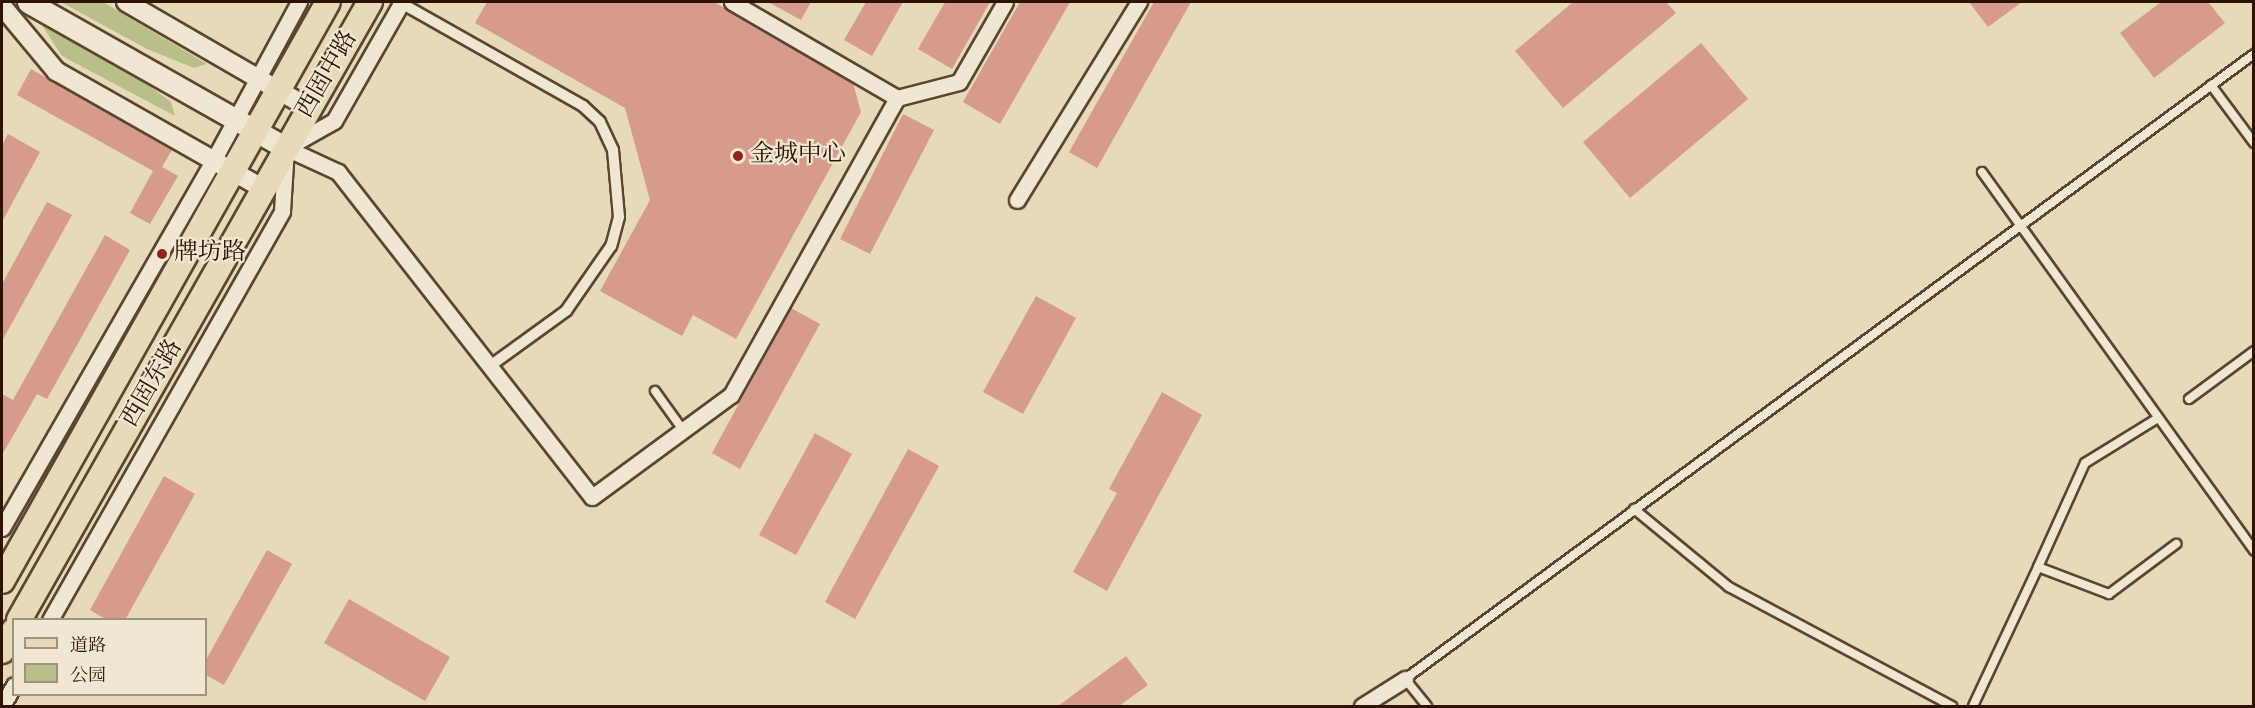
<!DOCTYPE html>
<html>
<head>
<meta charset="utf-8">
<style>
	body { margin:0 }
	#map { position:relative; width:2255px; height:708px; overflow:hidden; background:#e6dab8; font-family:"Old Standard TT","Noto Serif SC",serif }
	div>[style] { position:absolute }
	.green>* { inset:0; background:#babe8b }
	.building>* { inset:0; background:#d69b8c }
	.roads { filter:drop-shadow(2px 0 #5c452e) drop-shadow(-2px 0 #5c452e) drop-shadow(0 2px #5c452e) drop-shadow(0 -2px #5c452e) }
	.service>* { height:8px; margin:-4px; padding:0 4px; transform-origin:4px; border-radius:4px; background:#efe7d1 }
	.pedestrian>* { height:10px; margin:-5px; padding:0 5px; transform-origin:5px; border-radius:5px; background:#efe7d1 }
	.minor>* { height:15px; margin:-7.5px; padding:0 7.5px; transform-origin:7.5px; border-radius:7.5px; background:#efe7d1 }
	.tertiary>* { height:18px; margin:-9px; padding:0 9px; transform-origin:9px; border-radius:9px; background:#efe7d1 }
	.secondary>* { height:21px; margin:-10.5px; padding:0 10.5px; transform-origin:10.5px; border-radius:10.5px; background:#efe7d1 }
	.primary>* { height:24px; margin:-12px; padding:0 12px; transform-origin:12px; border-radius:12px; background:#e6dab8 }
	.dots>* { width:16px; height:16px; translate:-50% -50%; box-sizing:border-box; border:3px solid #efe7d1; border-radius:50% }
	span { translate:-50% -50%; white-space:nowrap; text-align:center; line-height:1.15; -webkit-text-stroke:4.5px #efe7d1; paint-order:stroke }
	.street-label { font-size:24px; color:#2e1300 }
	.poi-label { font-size:24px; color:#2e1300 }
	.left { translate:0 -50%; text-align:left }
	.frame { position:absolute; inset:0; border:3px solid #2e1300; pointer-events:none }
	.legend { position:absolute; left:12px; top:618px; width:195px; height:78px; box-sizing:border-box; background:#efe7d1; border:2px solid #a2927d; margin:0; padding:8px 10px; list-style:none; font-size:18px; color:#2e1300 }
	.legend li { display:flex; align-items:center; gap:12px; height:30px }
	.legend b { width:30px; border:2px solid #a2927d }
</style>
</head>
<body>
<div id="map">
	<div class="green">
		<i style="clip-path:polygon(61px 2px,103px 2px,207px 64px,194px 68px,147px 49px)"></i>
		<i style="clip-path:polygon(38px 19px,131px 72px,171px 102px,175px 116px,62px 56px)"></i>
	</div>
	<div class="building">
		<i style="clip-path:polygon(487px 2px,714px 2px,853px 83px,861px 112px,736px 339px,693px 315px,682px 336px,600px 291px,650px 200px,625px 108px,475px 23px)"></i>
		<i style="clip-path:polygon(768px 2px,811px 2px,801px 20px)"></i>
		<i style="clip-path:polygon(866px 2px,903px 2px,872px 56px,844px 40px)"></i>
		<i style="clip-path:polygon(945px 2px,990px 2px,952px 69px,918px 49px)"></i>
		<i style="clip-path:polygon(1020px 2px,1070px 2px,1000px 124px,963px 102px)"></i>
		<i style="clip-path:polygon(1154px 2px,1191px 2px,1097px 168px,1069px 152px)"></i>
		<i style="clip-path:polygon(1573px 2px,1666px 2px,1676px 13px,1563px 108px,1515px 51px)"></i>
		<i style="clip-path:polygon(1969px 2px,2022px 2px,1988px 27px)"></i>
		<i style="clip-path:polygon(2161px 2px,2208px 2px,2225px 23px,2154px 78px,2120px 33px)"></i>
		<i style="clip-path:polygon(1701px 43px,1748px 99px,1630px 198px,1583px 142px)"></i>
		<i style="clip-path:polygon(31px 69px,172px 150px,162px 167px,178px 176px,150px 224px,130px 213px,153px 171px,17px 95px)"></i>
		<i style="clip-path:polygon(903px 114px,934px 130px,870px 254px,840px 239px)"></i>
		<i style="clip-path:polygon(8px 134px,40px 152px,2px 222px,2px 145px)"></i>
		<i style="clip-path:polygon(47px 202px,72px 215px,2px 341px,2px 284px)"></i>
		<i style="clip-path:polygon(105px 235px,130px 250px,47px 399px,37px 394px,2px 455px,2px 394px,13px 400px)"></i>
		<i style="clip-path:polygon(1036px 296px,1076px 318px,1023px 414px,983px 392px)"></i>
		<i style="clip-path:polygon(791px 308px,820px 324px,740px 469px,712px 453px)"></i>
		<i style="clip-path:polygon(1162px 392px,1202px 415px,1107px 591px,1073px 572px,1117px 493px,1109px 489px)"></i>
		<i style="clip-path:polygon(815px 433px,852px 454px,796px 555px,759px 535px)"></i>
		<i style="clip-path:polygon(908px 449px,939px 466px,855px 619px,825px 602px)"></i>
		<i style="clip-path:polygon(164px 476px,195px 494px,125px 620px,107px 620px,90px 610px)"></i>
		<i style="clip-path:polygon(267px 550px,292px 564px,224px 685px,206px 675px,206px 660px)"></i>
		<i style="clip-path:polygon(349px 599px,450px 657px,425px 701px,324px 643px)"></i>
		<i style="clip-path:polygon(1126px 656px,1148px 685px,1119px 706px,1058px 706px)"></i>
	</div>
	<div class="roads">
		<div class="service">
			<i style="left:2211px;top:85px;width:72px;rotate:53.4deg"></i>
			<i style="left:1982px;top:172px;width:466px;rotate:54.3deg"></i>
			<i style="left:655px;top:391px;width:48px;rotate:54.3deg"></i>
			<i style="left:2189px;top:399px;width:81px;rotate:-36.4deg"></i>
			<i style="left:1634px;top:509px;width:123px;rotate:39.4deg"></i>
			<i style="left:1729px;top:587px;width:253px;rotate:28.1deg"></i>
			<i style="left:2038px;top:567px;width:114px;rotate:-65.7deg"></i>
			<i style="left:2085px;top:463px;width:86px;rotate:-31.7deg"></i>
			<i style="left:1427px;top:706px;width:35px;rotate:-129deg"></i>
			<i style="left:1405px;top:679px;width:1054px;rotate:-36.36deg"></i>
			<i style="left:1973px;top:706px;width:153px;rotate:-64.9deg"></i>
			<i style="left:2038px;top:567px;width:76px;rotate:20.8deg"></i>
			<i style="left:2109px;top:594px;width:84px;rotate:-36.7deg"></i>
		</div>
		<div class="pedestrian">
			<i style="left:401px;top:3px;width:209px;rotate:29.5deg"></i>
			<i style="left:583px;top:106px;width:23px;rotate:43deg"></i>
			<i style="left:600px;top:122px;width:31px;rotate:65deg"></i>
			<i style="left:613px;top:150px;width:67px;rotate:84.9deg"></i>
			<i style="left:619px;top:217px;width:30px;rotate:105deg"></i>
			<i style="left:611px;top:246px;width:79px;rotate:124.7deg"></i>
			<i style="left:566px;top:311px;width:94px;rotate:144.1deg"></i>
		</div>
		<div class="minor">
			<i style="left:732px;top:2px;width:191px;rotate:30.2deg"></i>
			<i style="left:897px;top:98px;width:64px;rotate:-14.5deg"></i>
			<i style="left:959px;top:82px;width:92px;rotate:-60.1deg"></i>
			<i style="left:286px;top:148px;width:57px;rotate:24.8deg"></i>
			<i style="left:338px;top:172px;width:412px;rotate:52deg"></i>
			<i style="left:592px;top:497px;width:172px;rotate:-36.3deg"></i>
			<i style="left:731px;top:395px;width:340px;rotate:-60.8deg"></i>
			<i style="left:1017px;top:200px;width:233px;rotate:-58.4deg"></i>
			<i style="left:2px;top:528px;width:423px;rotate:-60.1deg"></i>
			<i style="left:213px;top:161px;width:181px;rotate:-61.6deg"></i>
			<i style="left:50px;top:620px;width:470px;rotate:-60.4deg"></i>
			<i style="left:282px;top:211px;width:63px;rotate:-86.4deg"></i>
			<i style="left:286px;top:148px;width:55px;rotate:-29.4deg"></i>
			<i style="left:334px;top:121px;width:137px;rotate:-60.3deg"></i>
			<i style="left:2px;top:706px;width:24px;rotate:-60deg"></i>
			<i style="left:1362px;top:706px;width:51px;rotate:-32.1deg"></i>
		</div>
		<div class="tertiary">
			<i style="left:126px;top:2px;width:211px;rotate:30.1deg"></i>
			<i style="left:2px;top:6px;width:85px;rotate:50.3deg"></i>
			<i style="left:56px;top:71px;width:239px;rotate:29.6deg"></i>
		</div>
		<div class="secondary">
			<i style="left:28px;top:2px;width:296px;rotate:29.5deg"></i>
		</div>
		<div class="primary">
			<i style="left:2px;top:581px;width:664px;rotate:-60.62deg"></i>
			<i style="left:19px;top:620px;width:711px;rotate:-60.41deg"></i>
			<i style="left:2px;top:651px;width:24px;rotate:-60deg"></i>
		</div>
	</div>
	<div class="dots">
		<i style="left:738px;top:156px;background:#8f2418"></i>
		<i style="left:162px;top:254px;background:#8f2418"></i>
	</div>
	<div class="street-label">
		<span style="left:328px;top:75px;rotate:-60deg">西固中路</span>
		<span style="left:153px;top:384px;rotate:-60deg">西固东路</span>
	</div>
	<div class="poi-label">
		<span class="left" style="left:750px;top:156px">金城中心</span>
		<span class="left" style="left:174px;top:254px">牌坊路</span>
	</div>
	<div class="frame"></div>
	<ul class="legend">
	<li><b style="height:8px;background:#e6dab8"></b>道路</li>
	<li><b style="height:16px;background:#babe8b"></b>公园</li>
	</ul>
</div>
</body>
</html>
